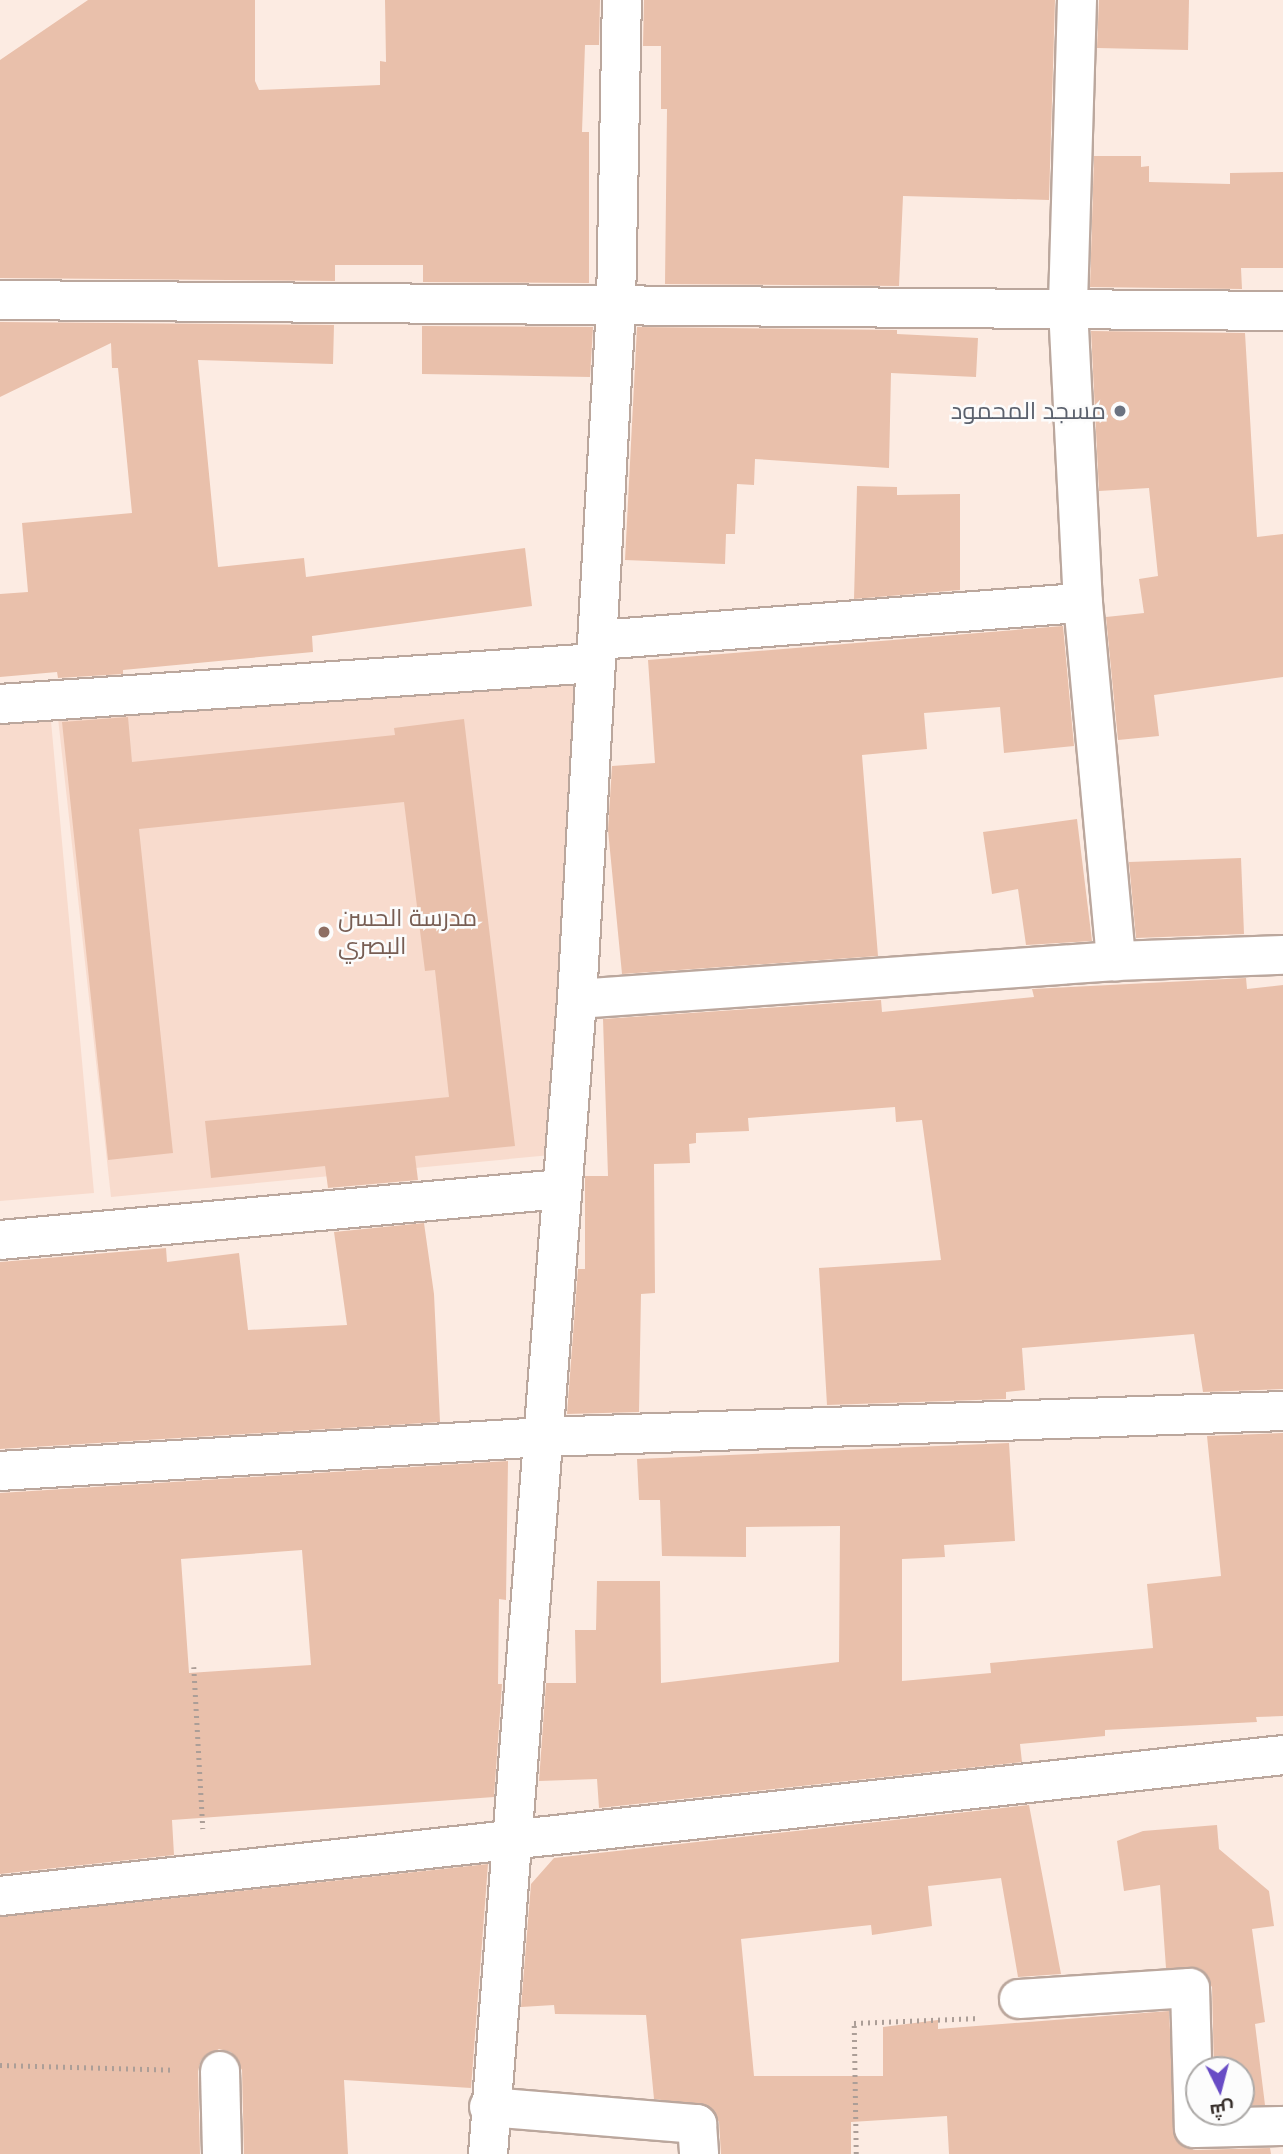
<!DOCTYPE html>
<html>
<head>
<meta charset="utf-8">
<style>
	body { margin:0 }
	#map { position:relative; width:1283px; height:2154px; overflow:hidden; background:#fcebe2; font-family:"DM Sans",Cairo,sans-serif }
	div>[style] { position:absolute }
	.built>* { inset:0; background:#f8dbcd }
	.building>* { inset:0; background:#e9c0ab }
	.path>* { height:4.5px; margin-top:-2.25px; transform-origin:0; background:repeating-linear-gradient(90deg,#ac9e97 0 2px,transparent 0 7px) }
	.roads { filter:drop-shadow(2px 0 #bba79d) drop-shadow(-2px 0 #bba79d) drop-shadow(0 2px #bba79d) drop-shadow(0 -2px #bba79d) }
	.minor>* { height:38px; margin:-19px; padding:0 19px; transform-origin:19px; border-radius:19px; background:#fff }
	.dots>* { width:19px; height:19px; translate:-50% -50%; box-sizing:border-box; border:4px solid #fcfcfc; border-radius:50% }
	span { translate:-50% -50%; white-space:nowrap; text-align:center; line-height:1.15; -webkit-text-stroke:5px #fcfcfc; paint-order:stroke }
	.worship-label { font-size:24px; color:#5b616d }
	.right { translate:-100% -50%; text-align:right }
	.education-label { font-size:24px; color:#785e54 }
	.left { translate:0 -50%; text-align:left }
	.north { position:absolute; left:1185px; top:2056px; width:70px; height:70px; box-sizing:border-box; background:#fcfcfc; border:2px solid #adaaa8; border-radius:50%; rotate:174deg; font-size:19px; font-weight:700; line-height:28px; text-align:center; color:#362e2a }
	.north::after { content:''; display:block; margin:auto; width:24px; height:32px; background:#684cc5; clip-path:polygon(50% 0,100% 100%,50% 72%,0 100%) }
</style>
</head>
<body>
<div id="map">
	<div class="built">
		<i style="clip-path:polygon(583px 673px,551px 1155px,111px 1197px,57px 709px)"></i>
		<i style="clip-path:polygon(50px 710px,94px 1193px,0 1201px,0 714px)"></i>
	</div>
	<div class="building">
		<i style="clip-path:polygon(88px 0,255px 0,255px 81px,259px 90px,380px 85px,380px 61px,386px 62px,385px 0,600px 0,599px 45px,585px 45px,582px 132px,589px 132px,589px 283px,423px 282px,423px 265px,335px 265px,335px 281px,0 278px,0 60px)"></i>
		<i style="clip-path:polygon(644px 0,1055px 0,1049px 200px,903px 196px,899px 286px,665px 284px,667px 109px,661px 109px,661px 46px,643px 46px)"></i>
		<i style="clip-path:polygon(1099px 0,1189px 0,1188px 50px,1097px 48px)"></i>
		<i style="clip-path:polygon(1094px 156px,1141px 156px,1141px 167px,1149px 166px,1149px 182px,1230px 184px,1230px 173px,1283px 172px,1283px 268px,1241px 268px,1242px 289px,1090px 287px)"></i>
		<i style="clip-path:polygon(0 322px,334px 325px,333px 364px,198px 360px,218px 567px,304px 558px,306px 577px,525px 548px,532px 606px,312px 636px,313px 652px,123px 670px,123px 674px,58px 678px,57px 672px,0 677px,0 594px,28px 592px,22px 523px,132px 513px,118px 368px,112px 368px,111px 343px,0 397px)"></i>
		<i style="clip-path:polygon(422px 326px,593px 327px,590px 377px,422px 374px)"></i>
		<i style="clip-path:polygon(637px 327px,897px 330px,897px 334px,978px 338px,976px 377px,891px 373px,889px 468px,755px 459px,754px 485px,737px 484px,735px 534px,726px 534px,725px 564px,625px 560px)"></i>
		<i style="clip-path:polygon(1091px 331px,1245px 333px,1257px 537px,1283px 534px,1283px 677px,1154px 695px,1159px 736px,1118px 740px,1106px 617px,1144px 613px,1139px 579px,1158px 576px,1149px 488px,1099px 491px)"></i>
		<i style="clip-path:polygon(857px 486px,897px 487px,897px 495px,960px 494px,960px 590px,854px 599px)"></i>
		<i style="clip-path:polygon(1063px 626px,1074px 746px,1004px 753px,1000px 707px,924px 713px,927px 749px,862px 755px,878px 956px,622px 974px,608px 830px,612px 766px,655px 763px,648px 660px)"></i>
		<i style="clip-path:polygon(128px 717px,132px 762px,395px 735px,394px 728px,464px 719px,515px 1146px,415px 1156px,418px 1180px,328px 1188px,325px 1166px,211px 1178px,205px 1121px,449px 1097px,435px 970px,425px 971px,404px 802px,139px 829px,173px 1153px,108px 1160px,62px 722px)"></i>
		<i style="clip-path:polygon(1077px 819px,1092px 941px,1026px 945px,1018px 889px,992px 894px,983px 832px)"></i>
		<i style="clip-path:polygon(1241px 858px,1244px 934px,1136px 938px,1129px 862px)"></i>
		<i style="clip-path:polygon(1246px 978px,1247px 989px,1283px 985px,1283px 1389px,1203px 1392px,1194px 1334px,1022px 1348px,1025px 1390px,1006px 1392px,1006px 1399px,827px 1405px,819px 1268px,941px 1260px,922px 1120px,896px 1122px,895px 1107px,748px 1118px,749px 1131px,696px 1133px,696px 1143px,689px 1144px,690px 1163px,654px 1164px,655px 1293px,641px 1294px,639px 1412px,567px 1414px,578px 1269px,585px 1269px,585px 1176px,608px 1176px,603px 1019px,881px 1000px,882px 1012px,1034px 997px,1032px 989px)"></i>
		<i style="clip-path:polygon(424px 1223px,434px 1294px,440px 1422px,0 1449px,0 1262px,166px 1248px,167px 1262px,239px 1253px,248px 1330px,347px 1325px,334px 1232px)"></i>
		<i style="clip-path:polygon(1283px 1433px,1283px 1716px,1256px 1717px,1257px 1722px,1105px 1730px,1105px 1736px,1020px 1744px,1022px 1762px,599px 1808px,597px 1779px,539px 1781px,546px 1683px,576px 1683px,575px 1630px,596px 1630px,597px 1581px,660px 1581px,661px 1683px,839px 1662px,840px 1526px,746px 1527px,746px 1557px,662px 1556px,660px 1500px,639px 1500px,637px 1459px,1009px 1443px,1015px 1541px,944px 1545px,945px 1557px,902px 1559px,902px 1681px,991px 1673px,990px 1663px,1153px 1648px,1147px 1584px,1221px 1576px,1207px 1436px)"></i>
		<i style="clip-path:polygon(evenodd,508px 1461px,506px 1600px,499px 1599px,498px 1684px,502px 1684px,494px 1797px,172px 1820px,174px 1855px,0 1874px,0 1493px,508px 1461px,302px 1550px,311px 1665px,189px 1673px,181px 1559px,302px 1550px)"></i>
		<i style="clip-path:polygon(1029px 1805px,1061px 1974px,1018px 1977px,1001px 1878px,928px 1886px,932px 1926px,872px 1935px,871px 1925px,741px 1939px,754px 2076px,883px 2076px,883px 2027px,938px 2020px,938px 2029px,1169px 2011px,1176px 2140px,1194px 2150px,1270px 2148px,1271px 2154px,949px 2154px,947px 2116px,851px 2122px,851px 2154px,721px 2154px,719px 2122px,709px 2106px,654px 2099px,646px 2015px,555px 2014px,554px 2005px,521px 2007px,531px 1884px,554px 1858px)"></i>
		<i style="clip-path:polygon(1217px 1825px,1219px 1849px,1269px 1891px,1274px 1926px,1252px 1929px,1265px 2022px,1255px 2024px,1265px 2105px,1241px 2105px,1241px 2070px,1214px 2070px,1212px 1987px,1199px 1968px,1166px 1968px,1160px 1885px,1124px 1891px,1117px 1841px,1143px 1831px)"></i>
		<i style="clip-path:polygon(488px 1864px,471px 2088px,344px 2080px,348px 2154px,244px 2154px,242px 2070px,231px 2052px,219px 2049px,201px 2060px,198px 2071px,200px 2154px,0 2154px,0 1917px)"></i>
	</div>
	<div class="path">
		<i style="left:194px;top:1667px;width:162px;rotate:86.8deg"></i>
		<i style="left:0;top:2065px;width:174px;rotate:1.6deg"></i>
		<i style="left:856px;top:2154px;width:131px;rotate:-90.9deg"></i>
		<i style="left:854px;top:2023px;width:126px;rotate:-2.3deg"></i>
	</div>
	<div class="roads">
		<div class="minor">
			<i style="left:1077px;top:0;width:308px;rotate:91.7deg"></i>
			<i style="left:1068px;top:308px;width:295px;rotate:87.1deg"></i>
			<i style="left:1083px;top:603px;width:360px;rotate:84.7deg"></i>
			<i style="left:0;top:300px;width:1283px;rotate:0.49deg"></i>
			<i style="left:598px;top:640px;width:486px;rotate:-4.4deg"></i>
			<i style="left:0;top:704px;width:596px;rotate:-3.94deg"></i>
			<i style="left:577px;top:999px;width:540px;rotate:-4.03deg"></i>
			<i style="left:1116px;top:961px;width:167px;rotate:-2.1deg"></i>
			<i style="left:0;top:1240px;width:563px;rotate:-5.19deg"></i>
			<i style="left:0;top:1471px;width:544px;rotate:-3.58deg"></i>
			<i style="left:543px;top:1437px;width:740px;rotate:-2.01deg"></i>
			<i style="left:0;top:1896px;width:1291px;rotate:-6.27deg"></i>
			<i style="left:1019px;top:1999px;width:171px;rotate:-3.7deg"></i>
			<i style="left:1190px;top:1988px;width:140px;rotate:88.4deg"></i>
			<i style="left:1194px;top:2128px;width:89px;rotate:-1.3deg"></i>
			<i style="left:220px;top:2071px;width:83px;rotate:88.6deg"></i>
			<i style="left:489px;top:2107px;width:209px;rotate:4.7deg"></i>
			<i style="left:697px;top:2124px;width:30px;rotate:86deg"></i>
			<i style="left:488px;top:2154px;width:1158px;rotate:-85.59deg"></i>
			<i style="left:577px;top:999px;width:694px;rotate:-86.78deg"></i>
			<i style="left:616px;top:306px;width:306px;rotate:-88.9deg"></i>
		</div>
	</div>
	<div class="dots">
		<i style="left:1120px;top:411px;background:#6b7280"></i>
		<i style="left:324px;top:932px;background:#8d6e63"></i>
	</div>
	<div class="worship-label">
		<span class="right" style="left:1106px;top:411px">مسجد المحمود</span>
	</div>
	<div class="education-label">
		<span class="left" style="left:338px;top:932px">مدرسة الحسن<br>البصري</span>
	</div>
	<div class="north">ش</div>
</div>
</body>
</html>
